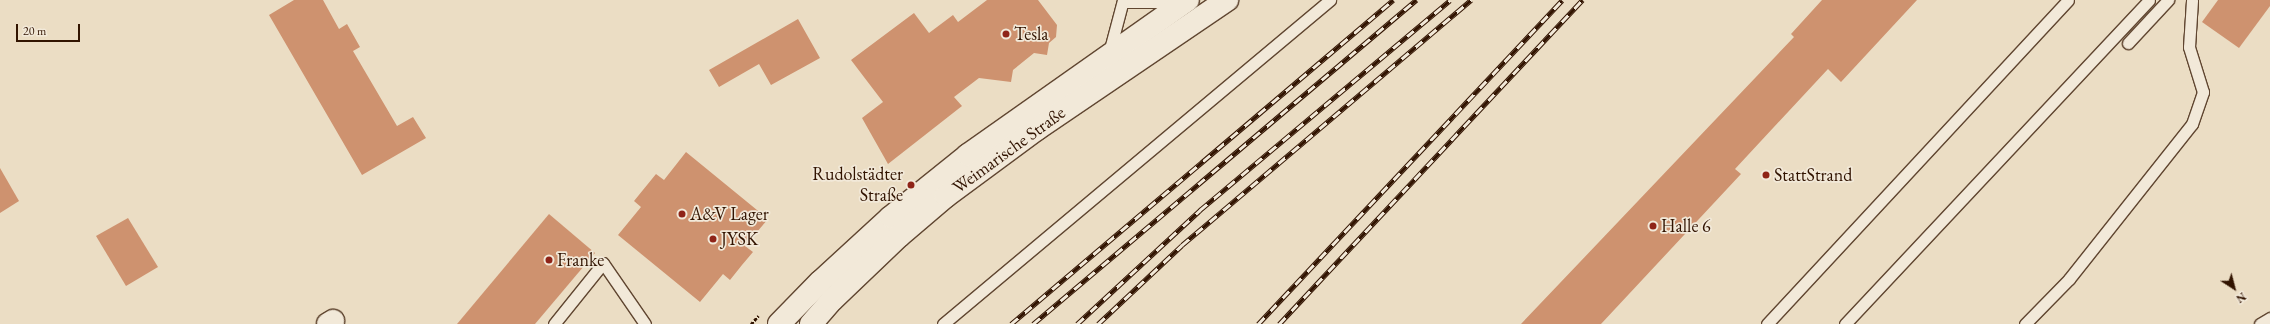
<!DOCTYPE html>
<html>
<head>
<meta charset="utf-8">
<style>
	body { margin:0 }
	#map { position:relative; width:2270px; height:324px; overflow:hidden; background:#ebddc4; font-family:"EB Garamond",serif }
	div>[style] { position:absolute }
	.building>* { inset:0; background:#ce926f }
	.path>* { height:2.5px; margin-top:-1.25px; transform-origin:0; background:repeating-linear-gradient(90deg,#311300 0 3px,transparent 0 5px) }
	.roads { filter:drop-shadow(1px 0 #604631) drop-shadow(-1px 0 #604631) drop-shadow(0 1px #604631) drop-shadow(0 -1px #604631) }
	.lane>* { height:11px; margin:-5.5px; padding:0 5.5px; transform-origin:5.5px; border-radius:5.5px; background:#f2e9d9 }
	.street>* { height:22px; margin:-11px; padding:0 11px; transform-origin:11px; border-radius:11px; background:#f2e9d9 }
	.secondary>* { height:22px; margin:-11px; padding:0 11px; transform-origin:11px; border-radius:11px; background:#f2e9d9 }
	.rail>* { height:4.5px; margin-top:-2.25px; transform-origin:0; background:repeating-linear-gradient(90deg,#f2e9d9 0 9px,#311300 0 18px); box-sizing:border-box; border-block:1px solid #311300 }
	.dots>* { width:11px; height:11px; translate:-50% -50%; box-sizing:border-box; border:2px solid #f2e9d9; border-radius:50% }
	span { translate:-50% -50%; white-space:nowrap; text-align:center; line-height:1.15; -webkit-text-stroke:3.5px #f2e9d9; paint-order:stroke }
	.poi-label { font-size:18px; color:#311300 }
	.left { translate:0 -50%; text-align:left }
	.right { translate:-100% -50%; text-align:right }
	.street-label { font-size:18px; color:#311300 }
	.north { position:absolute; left:2214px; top:268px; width:40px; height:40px; -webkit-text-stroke:3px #f2e9d9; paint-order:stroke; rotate:144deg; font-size:11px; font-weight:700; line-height:16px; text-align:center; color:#311300 }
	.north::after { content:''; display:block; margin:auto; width:14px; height:18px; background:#311300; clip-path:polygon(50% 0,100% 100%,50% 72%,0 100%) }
	.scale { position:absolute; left:16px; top:24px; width:64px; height:18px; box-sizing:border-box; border:2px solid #311300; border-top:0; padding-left:5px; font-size:12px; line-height:14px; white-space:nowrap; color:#311300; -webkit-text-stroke:3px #f2e9d9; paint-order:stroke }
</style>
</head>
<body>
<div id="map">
	<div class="building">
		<i style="clip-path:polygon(294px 0,323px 0,339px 29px,347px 24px,360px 47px,353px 51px,397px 126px,413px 117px,426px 138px,362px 175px,269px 15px)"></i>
		<i style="clip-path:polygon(987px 0,1038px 0,1057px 25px,1056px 37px,1049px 43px,1047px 55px,1034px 53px,1013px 70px,1011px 82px,979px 78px,954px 97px,962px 106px,888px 164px,862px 118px,883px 102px,851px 60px,914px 13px,929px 33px,953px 15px,958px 22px)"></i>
		<i style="clip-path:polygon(1822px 0,1917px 0,1841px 82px,1828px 69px,1735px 169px,1741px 174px,1601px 324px,1521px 324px,1794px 37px,1791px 34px)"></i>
		<i style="clip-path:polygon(2218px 0,2270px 0,2270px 6px,2239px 48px,2202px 22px)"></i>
		<i style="clip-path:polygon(798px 19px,820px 58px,771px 85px,759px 64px,719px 87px,709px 70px)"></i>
		<i style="clip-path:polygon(686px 152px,768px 219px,745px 246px,753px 252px,742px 265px,730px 280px,723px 274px,700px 302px,618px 235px,641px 207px,634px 201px,656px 174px,664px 180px)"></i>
		<i style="clip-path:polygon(0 168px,19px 201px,0 213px)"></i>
		<i style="clip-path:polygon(549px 214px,595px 253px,535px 324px,457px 324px)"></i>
		<i style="clip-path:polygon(128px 218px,158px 267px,126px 286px,96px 236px)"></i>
	</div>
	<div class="path">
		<i style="left:751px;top:324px;width:11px;rotate:-49deg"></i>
	</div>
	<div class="roads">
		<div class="lane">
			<i style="left:1124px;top:2px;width:57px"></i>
			<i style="left:2128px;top:43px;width:59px;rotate:-47.1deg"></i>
			<i style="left:1109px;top:53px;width:55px;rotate:-75.2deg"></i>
			<i style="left:554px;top:324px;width:78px;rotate:-51.2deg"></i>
			<i style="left:603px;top:263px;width:74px;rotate:55.5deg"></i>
			<i style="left:943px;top:324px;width:505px;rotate:-39.94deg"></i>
			<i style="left:1767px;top:324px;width:442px;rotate:-47.1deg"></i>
			<i style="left:1845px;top:324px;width:444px;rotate:-46.8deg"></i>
			<i style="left:2025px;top:324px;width:63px;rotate:-45.6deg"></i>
			<i style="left:2069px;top:279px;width:198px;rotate:-51.6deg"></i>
			<i style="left:2192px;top:124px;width:34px;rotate:-71deg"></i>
			<i style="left:2203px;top:92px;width:47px;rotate:-107.3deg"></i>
			<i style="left:2189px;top:47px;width:47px;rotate:-86.3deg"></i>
			<i style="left:2260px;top:324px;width:12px;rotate:-31deg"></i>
		</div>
		<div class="street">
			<i style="left:328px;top:324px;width:6px;rotate:-31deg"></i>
		</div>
		<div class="secondary">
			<i style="left:779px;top:324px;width:59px;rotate:-45.7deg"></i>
			<i style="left:820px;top:282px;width:96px;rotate:-42.5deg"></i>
			<i style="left:891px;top:217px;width:99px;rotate:-38.8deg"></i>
			<i style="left:968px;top:155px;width:269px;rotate:-35.2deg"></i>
			<i style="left:811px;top:324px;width:32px;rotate:-49deg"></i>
			<i style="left:832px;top:300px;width:93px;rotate:-43.7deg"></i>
			<i style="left:899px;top:236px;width:62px;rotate:-40.4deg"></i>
			<i style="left:946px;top:196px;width:113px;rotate:-36.4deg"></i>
			<i style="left:1037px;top:129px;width:230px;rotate:-34.2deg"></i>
		</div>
	</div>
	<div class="rail">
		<i style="left:1011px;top:324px;width:501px;rotate:-40.3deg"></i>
		<i style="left:1033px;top:324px;width:502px;rotate:-40.23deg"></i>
		<i style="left:1077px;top:324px;width:168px;rotate:-42.8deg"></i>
		<i style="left:1200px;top:210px;width:326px;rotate:-40deg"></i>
		<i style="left:1098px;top:324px;width:115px;rotate:-43.2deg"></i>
		<i style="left:1182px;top:245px;width:379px;rotate:-40.3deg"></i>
		<i style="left:1258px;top:324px;width:444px;rotate:-46.8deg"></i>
		<i style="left:1279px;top:324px;width:444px;rotate:-46.9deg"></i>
	</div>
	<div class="dots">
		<i style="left:1006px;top:34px;background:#8f2418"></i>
		<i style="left:1766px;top:175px;background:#8f2418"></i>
		<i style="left:911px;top:185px;background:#8f2418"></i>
		<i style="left:682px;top:214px;background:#8f2418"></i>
		<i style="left:1653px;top:226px;background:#8f2418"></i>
		<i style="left:713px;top:239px;background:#8f2418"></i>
		<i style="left:549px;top:260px;background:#8f2418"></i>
	</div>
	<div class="poi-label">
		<span class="left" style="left:1014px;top:34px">Tesla</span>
		<span class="right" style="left:903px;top:185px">Rudolstädter<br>Straße</span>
		<span class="left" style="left:1774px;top:175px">StattStrand</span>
		<span class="left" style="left:690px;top:214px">A&amp;V Lager</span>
		<span class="left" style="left:1661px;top:226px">Halle 6</span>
		<span class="left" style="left:721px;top:239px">JYSK</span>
		<span class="left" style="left:557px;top:260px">Franke</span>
	</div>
	<div class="street-label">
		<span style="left:1009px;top:150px;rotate:-36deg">Weimarische Straße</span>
	</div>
	<div class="north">N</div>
	<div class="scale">20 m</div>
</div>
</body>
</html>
